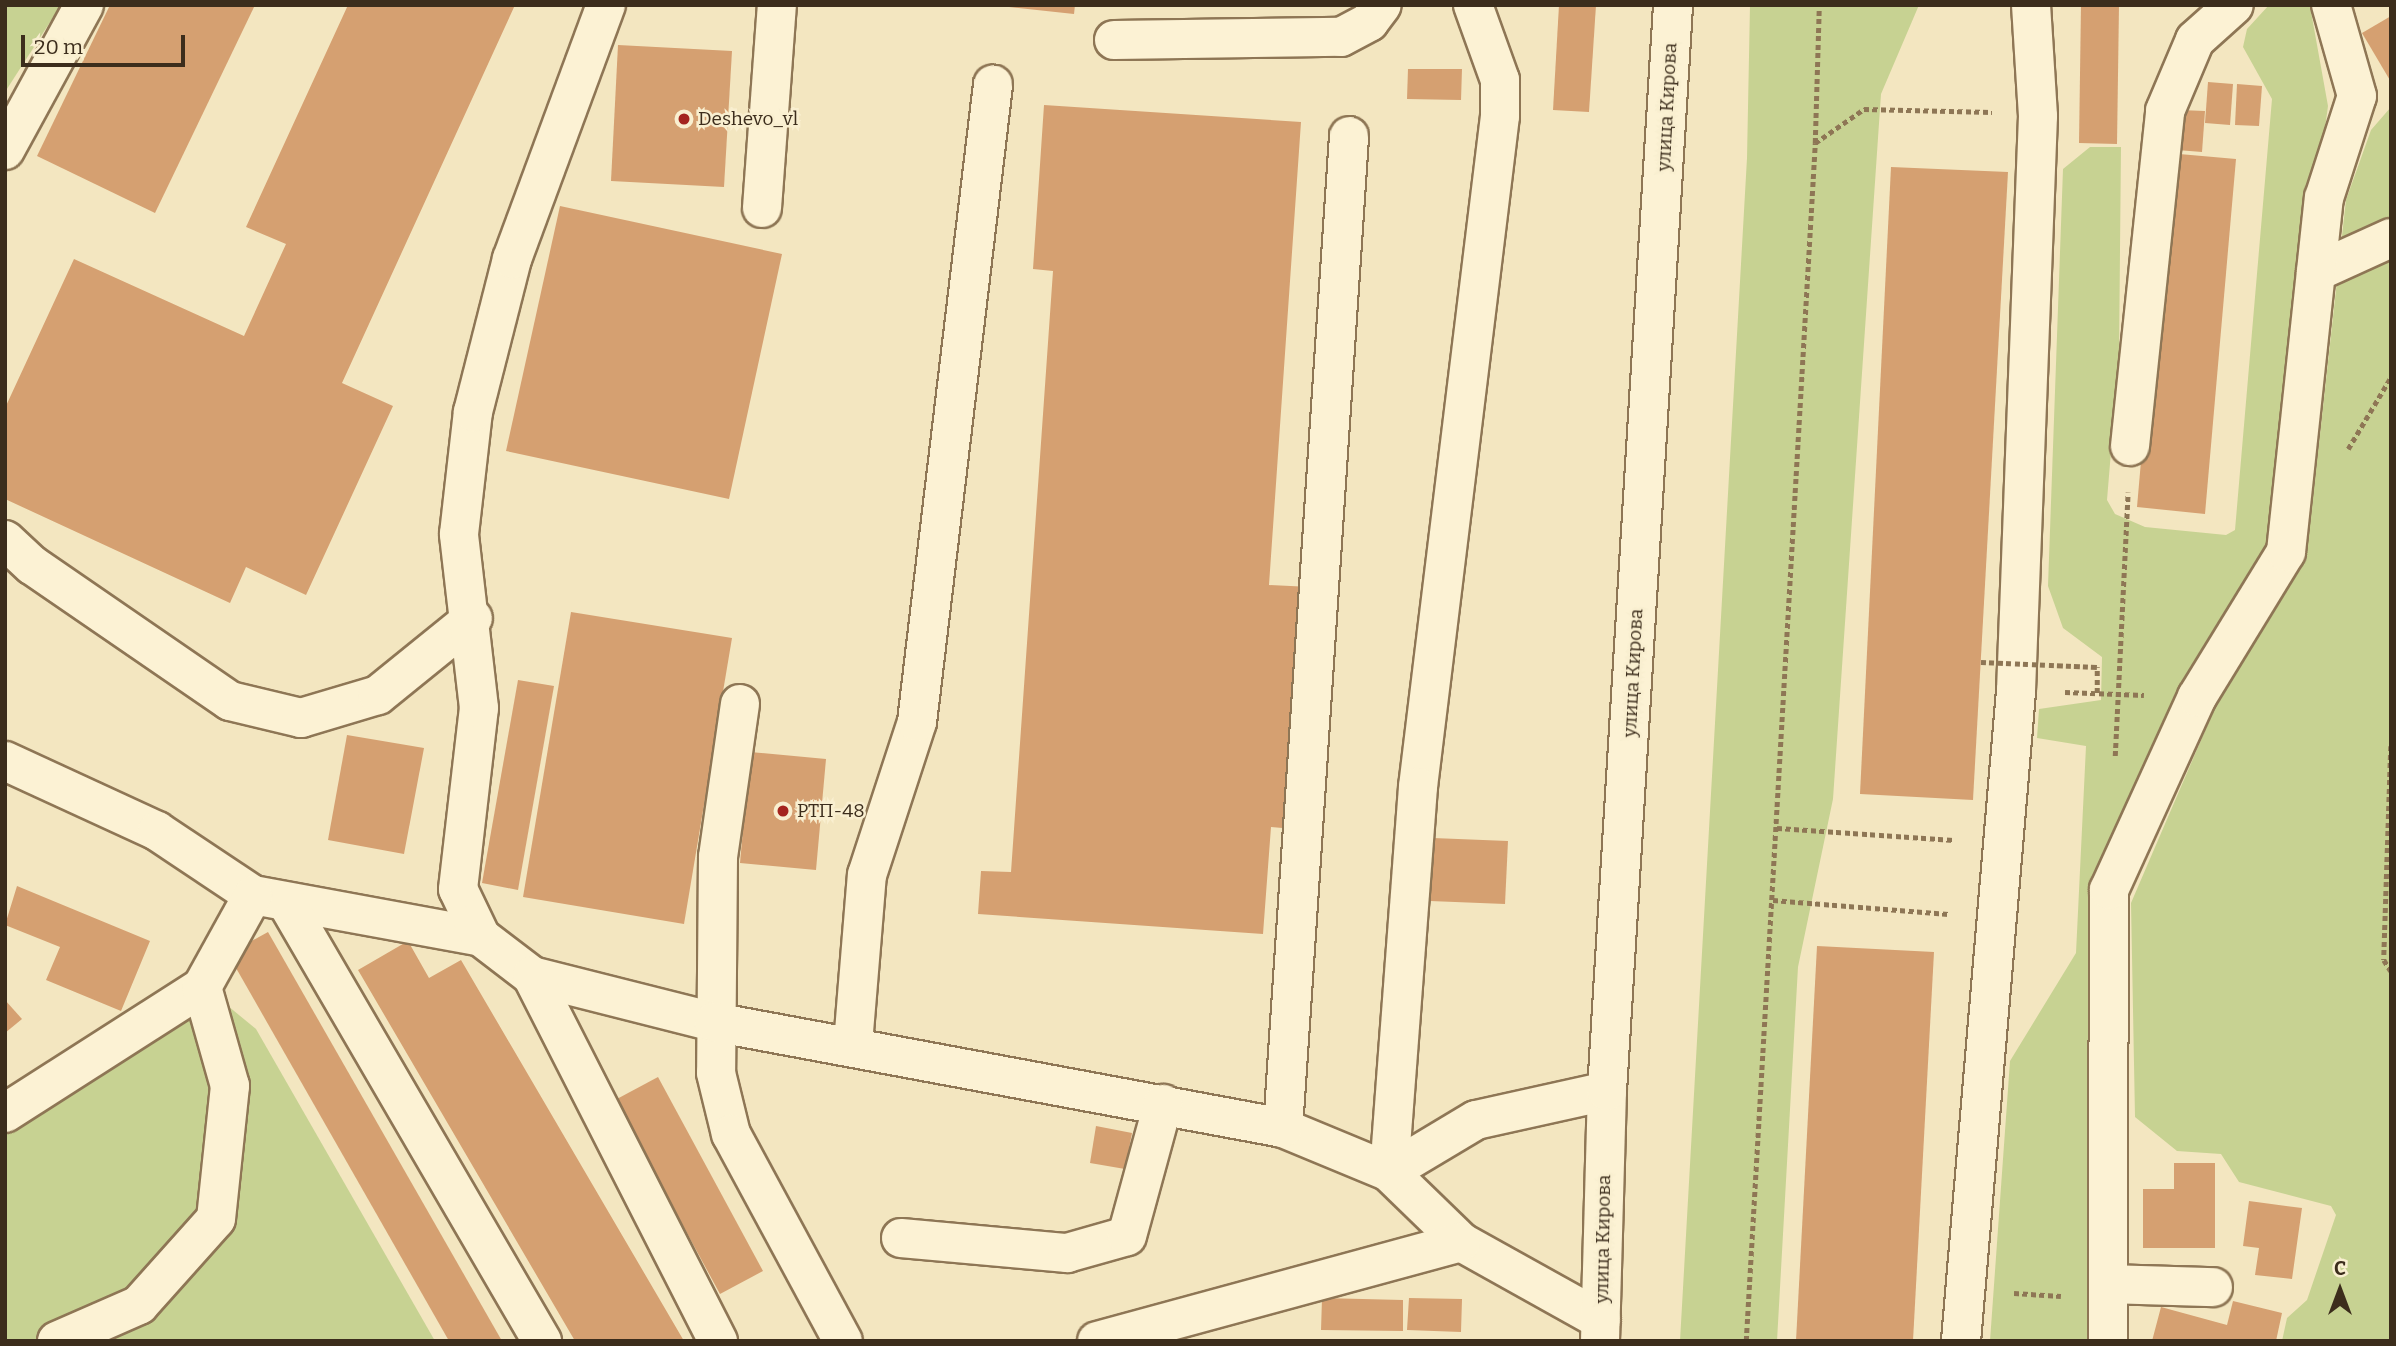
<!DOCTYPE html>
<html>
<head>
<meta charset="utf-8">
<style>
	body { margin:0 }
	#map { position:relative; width:2396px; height:1346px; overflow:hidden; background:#f3e6c0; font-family:Bitter,serif }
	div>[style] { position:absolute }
	.green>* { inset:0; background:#c7d292 }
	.building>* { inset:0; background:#d5a071 }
	.path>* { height:4.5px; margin-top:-2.25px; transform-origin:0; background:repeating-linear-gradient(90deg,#8e7655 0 5px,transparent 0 8.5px) }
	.roads { filter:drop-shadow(2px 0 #8e7655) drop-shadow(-2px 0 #8e7655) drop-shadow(0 2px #8e7655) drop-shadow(0 -2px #8e7655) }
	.minor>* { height:38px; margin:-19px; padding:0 19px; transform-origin:19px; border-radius:19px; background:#fcf2d4 }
	.path-bridge>* { height:4.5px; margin-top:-2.25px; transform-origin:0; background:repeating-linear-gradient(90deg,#8e7655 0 5px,transparent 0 8.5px) }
	.dots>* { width:19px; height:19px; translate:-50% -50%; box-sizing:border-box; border:4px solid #f9efd0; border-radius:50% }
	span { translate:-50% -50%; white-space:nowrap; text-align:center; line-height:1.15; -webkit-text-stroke:5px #f9efd0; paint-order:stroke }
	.street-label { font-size:19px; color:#3c2d1c }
	.poi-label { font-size:19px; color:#3c2d1c }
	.left { translate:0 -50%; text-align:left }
	.frame { position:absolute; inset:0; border:7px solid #3c2d1c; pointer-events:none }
	.north { position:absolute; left:2305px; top:1255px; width:70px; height:70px; -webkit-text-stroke:5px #f9efd0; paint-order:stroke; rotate:0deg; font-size:19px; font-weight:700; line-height:28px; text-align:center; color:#3c2d1c }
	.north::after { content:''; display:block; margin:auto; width:24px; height:32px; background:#3c2d1c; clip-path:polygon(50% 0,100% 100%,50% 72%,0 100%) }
	.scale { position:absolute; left:21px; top:35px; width:164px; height:32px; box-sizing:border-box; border:4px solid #3c2d1c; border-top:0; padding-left:9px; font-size:21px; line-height:24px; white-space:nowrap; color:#3c2d1c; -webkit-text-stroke:5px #f9efd0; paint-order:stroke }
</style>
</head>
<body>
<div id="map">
	<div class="green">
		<i style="clip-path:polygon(5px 5px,61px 5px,5px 92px)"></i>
		<i style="clip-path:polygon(1750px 5px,1919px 5px,1881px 94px,1833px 799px,1798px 967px,1777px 1341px,1680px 1341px,1747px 158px)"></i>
		<i style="clip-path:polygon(2269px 5px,2310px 6px,2328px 106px,2268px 547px,2100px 890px,2096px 1341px,1990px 1341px,2010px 1061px,2076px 953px,2086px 746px,2037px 738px,2039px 709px,2101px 700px,2102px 657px,2063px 628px,2048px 586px,2063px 169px,2090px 147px,2121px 147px,2119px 355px,2107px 500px,2115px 514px,2145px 527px,2226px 535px,2235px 530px,2272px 99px,2243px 47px,2247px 29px)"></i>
		<i style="clip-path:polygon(2391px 107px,2391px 1341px,2282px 1341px,2287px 1318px,2307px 1300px,2336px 1215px,2331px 1206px,2239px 1182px,2221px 1154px,2177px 1151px,2135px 1117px,2131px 903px,2217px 703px,2306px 560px,2346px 200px,2371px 130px)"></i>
		<i style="clip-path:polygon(228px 1006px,256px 1029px,435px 1341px,5px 1341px,5px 1131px,197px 1008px)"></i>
	</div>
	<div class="building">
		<i style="clip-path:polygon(110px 5px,255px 5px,155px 213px,37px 156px)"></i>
		<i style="clip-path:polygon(348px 5px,515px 5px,342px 383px,393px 406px,306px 595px,246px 567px,230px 603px,5px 499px,5px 408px,74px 259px,244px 336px,286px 244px,246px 227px)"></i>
		<i style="clip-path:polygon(991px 5px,1075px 5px,1074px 14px)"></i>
		<i style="clip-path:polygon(1559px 5px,1596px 5px,1589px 112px,1553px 110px)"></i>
		<i style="clip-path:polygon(2081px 5px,2119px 5px,2117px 144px,2079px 143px)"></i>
		<i style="clip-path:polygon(2391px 16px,2391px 82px,2362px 33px)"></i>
		<i style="clip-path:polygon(618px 45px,732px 51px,724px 187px,611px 181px)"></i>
		<i style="clip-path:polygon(1408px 69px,1462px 69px,1461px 100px,1407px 99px)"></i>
		<i style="clip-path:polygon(2208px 82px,2233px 84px,2230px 125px,2205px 123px)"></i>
		<i style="clip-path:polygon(2237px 84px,2262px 86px,2259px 126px,2235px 125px)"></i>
		<i style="clip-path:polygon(1044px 105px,1301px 122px,1269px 585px,1311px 587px,1294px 829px,1271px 827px,1263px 934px,978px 914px,981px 871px,1011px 872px,1053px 271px,1033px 269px)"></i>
		<i style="clip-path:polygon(2180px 110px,2205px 111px,2202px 152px,2177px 150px)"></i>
		<i style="clip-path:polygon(2168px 153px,2236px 159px,2205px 514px,2137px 507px)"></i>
		<i style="clip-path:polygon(1891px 167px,2008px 172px,1973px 800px,1860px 794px)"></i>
		<i style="clip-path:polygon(560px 206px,782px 254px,729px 499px,506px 451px)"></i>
		<i style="clip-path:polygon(571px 612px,732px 638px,684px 924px,523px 897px)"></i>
		<i style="clip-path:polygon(518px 680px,554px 686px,518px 890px,482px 883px)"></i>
		<i style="clip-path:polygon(347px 735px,424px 748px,404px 854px,328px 840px)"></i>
		<i style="clip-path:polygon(750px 752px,826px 759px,816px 870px,740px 863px)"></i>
		<i style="clip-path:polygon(1433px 838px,1508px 841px,1505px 904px,1430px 901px)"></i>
		<i style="clip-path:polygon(17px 886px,150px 941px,121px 1011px,46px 980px,60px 947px,5px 925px)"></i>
		<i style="clip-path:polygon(268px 932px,502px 1341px,449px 1341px,228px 954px)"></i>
		<i style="clip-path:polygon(408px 941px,429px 978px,461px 960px,684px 1341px,575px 1341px,358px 970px)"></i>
		<i style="clip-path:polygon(1817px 946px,1934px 952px,1913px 1341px,1796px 1341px)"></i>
		<i style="clip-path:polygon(5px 1000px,22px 1019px,5px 1033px)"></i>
		<i style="clip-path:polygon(658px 1077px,763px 1271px,720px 1294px,615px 1100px)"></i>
		<i style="clip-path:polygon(1096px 1126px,1132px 1133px,1125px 1169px,1090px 1163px)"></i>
		<i style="clip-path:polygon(2174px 1163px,2215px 1163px,2215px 1248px,2143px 1248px,2143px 1189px,2174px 1189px)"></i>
		<i style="clip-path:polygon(2249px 1201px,2302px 1208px,2292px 1279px,2255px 1275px,2259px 1248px,2243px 1246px)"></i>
		<i style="clip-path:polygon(1322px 1298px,1403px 1300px,1403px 1331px,1321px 1330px)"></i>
		<i style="clip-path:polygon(1409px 1298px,1462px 1299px,1461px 1332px,1407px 1330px)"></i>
		<i style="clip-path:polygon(2233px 1301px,2282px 1313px,2276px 1341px,2152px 1341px,2161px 1307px,2227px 1325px)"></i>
	</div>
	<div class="path">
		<i style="left:1815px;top:143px;width:138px;rotate:-88.3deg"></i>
		<i style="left:2348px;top:449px;width:84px;rotate:-59.2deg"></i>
		<i style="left:2065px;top:692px;width:79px;rotate:2.2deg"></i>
		<i style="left:2097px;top:693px;width:26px;rotate:-90deg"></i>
		<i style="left:2391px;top:746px;width:214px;rotate:91.9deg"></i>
		<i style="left:2384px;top:960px;width:13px;rotate:58deg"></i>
		<i style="left:2115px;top:756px;width:264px;rotate:-87.2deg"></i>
		<i style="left:1777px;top:828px;width:177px;rotate:3.9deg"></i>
		<i style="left:1773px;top:900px;width:176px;rotate:4.6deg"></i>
		<i style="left:2014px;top:1293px;width:47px;rotate:3.7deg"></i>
		<i style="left:1746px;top:1341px;width:1200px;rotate:-86.7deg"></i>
		<i style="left:1815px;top:143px;width:60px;rotate:-34.8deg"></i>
		<i style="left:1864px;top:109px;width:128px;rotate:1.3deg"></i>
	</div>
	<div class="roads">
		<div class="minor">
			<i style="left:1473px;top:5px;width:80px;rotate:70.2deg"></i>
			<i style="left:1500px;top:80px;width:36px;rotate:90deg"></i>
			<i style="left:1500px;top:116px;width:676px;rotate:96.97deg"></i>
			<i style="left:1418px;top:787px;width:386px;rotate:94.3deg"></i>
			<i style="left:1389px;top:1172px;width:100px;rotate:44.2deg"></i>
			<i style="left:1461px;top:1242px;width:160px;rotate:29.1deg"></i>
			<i style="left:1114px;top:40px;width:227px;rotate:-0.8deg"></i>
			<i style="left:1341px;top:37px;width:32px;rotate:-28deg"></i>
			<i style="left:1369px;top:22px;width:21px;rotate:-53deg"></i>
			<i style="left:5px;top:150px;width:165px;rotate:-61.4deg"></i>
			<i style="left:762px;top:208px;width:204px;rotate:-85.8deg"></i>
			<i style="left:2316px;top:272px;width:82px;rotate:-24.4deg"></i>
			<i style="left:2130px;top:446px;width:337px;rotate:-84deg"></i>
			<i style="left:2165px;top:111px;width:77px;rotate:-67.1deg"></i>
			<i style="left:2195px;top:40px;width:52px;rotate:-41.9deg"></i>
			<i style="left:5px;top:540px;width:37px;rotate:43deg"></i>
			<i style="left:32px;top:565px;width:240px;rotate:34.5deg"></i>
			<i style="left:230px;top:701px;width:73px;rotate:13.5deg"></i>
			<i style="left:301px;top:718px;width:80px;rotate:-16.6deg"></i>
			<i style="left:378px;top:695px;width:122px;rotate:-39deg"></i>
			<i style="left:740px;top:704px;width:155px;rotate:98.2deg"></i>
			<i style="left:718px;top:857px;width:216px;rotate:90.5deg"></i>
			<i style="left:716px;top:1073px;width:63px;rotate:76.2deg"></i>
			<i style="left:731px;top:1134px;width:235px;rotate:61.6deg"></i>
			<i style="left:5px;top:761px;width:167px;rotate:24.7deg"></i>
			<i style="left:157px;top:831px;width:115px;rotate:33.7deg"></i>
			<i style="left:253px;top:895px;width:232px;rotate:10.4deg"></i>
			<i style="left:481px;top:937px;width:64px;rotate:37.4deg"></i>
			<i style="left:532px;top:976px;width:188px;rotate:14.2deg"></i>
			<i style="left:714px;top:1022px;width:579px;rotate:10.55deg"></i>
			<i style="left:1283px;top:1128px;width:115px;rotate:22.5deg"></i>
			<i style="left:1389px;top:1172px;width:101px;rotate:-30.9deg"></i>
			<i style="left:1476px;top:1120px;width:134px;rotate:-12.5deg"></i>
			<i style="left:288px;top:905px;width:505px;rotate:59.78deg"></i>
			<i style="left:481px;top:937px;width:53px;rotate:-115.6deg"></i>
			<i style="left:458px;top:889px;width:182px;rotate:-83.4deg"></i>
			<i style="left:479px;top:708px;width:175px;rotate:-96.6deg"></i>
			<i style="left:459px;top:534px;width:123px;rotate:-83.5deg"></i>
			<i style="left:473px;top:412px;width:158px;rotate:-75.7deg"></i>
			<i style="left:512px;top:259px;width:271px;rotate:-69.7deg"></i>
			<i style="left:532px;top:976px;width:410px;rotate:63deg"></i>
			<i style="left:853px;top:1044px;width:170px;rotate:-85.3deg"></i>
			<i style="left:867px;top:875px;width:161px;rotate:-71.9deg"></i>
			<i style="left:917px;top:722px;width:642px;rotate:-83.2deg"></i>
			<i style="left:5px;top:1113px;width:234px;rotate:-32.6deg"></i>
			<i style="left:202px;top:987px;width:105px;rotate:-61deg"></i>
			<i style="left:1283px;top:1128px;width:994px;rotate:-86.19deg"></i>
			<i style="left:901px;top:1238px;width:167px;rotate:5.2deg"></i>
			<i style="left:1067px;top:1253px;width:62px;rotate:-15.8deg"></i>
			<i style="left:1127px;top:1236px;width:137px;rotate:-74.7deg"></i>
			<i style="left:2109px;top:1284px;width:104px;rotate:1.7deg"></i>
			<i style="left:57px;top:1341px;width:90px;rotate:-23.7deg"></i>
			<i style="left:139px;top:1305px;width:115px;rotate:-48.2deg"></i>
			<i style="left:216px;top:1219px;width:134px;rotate:-84deg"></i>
			<i style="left:230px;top:1086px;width:103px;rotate:-105.8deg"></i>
			<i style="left:1097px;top:1341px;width:377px;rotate:-15.2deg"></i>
			<i style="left:1600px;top:1341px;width:250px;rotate:-88.4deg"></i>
			<i style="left:1607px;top:1091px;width:1088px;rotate:-86.52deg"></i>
			<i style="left:1961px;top:1341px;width:652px;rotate:-85.16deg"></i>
			<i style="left:2016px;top:691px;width:575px;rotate:-87.81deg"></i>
			<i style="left:2038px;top:116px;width:111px;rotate:-93.6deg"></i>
			<i style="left:2108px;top:1341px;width:451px;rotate:-89.9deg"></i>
			<i style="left:2109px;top:890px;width:212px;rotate:-65.5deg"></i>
			<i style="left:2197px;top:697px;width:170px;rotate:-58.5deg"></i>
			<i style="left:2286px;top:552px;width:356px;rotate:-83.9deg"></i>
			<i style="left:2324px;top:198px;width:107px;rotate:-72.1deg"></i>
			<i style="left:2357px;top:96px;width:95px;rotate:-105.9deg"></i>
		</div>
	</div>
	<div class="path-bridge">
		<i style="left:1981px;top:662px;width:116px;rotate:2.5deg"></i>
	</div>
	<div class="dots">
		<i style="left:684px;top:119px;background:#a4241e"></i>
		<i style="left:783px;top:811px;background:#a4241e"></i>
	</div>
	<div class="street-label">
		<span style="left:1667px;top:107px;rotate:-87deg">улица Кирова</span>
		<span style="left:1633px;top:673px;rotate:-87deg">улица Кирова</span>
		<span style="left:1603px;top:1239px;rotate:-89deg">улица Кирова</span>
	</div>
	<div class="poi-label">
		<span class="left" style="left:698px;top:119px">Deshevo_vl</span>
		<span class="left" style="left:797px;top:811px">РТП-48</span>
	</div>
	<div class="frame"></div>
	<div class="north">С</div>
	<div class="scale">20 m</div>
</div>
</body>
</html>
